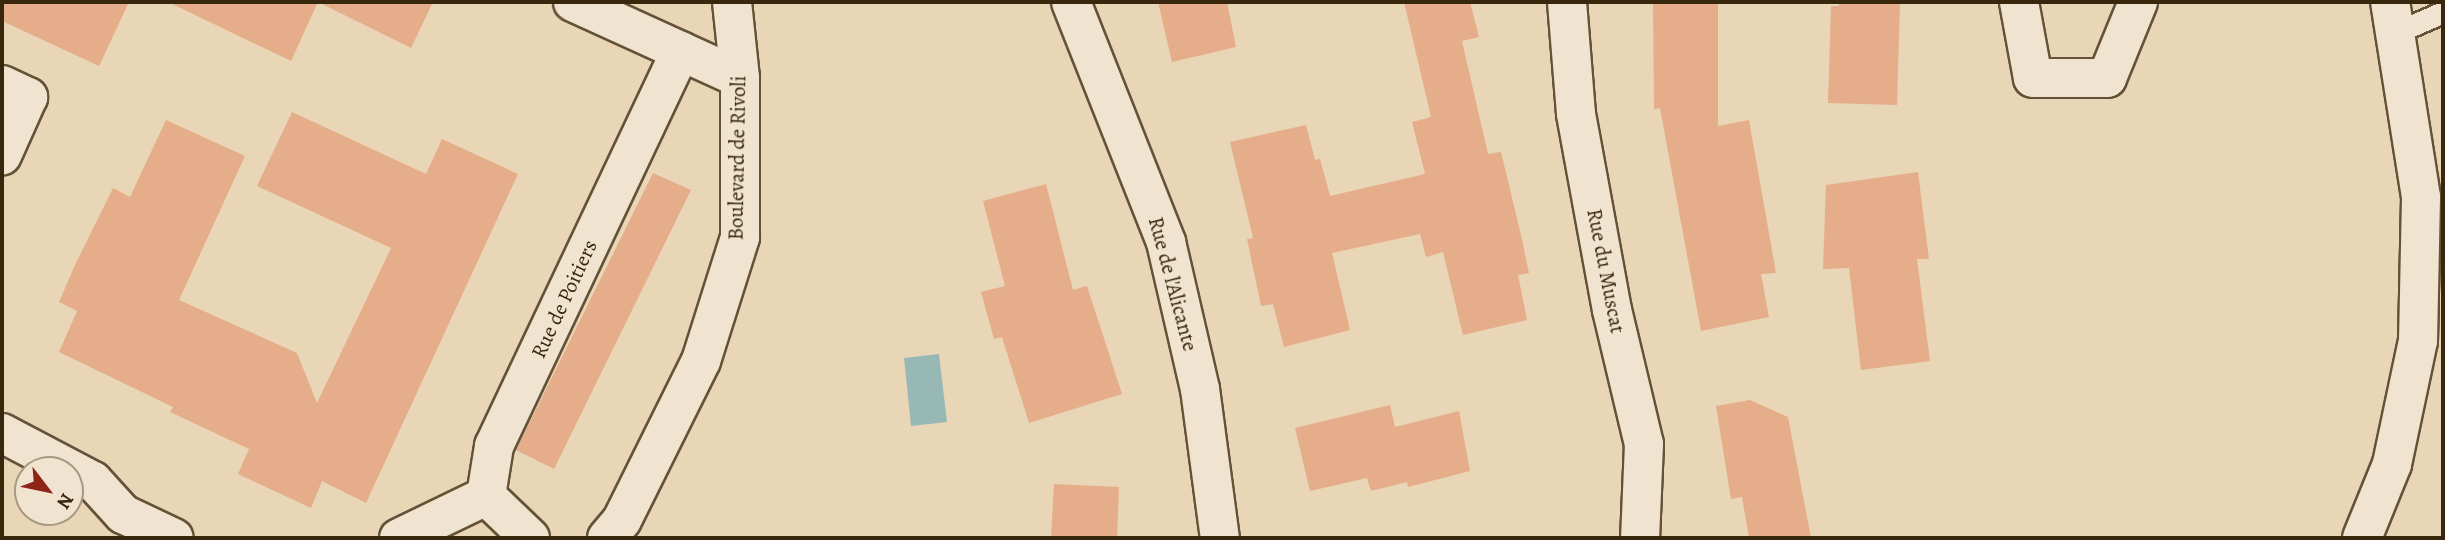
<!DOCTYPE html>
<html>
<head>
<meta charset="utf-8">
<style>
	body { margin:0 }
	#map { position:relative; width:2445px; height:540px; overflow:hidden; background:#e8d6b7; font-family:Alegreya,serif }
	div>[style] { position:absolute }
	.water>* { inset:0; background:#98b8b5 }
	.building>* { inset:0; background:#e5ad89 }
	.roads { filter:drop-shadow(2px 0 #645238) drop-shadow(-2px 0 #645238) drop-shadow(0 2px #645238) drop-shadow(0 -2px #645238) }
	.lane>* { height:21px; margin:-10.5px; padding:0 10.5px; transform-origin:10.5px; border-radius:10.5px; background:#f0e4d0 }
	.street>* { height:38px; margin:-19px; padding:0 19px; transform-origin:19px; border-radius:19px; background:#f0e4d0 }
	.secondary>* { height:38px; margin:-19px; padding:0 19px; transform-origin:19px; border-radius:19px; background:#f0e4d0 }
	span { translate:-50% -50%; white-space:nowrap; text-align:center; line-height:1.15; -webkit-text-stroke:5px #f0e4d0; paint-order:stroke }
	.street-label { font-size:21px; color:#38260d }
	.frame { position:absolute; inset:0; border:4px solid #38260d; pointer-events:none }
	.north { position:absolute; left:14px; top:456px; width:70px; height:70px; box-sizing:border-box; background:#f0e4d0; border:2px solid #a69882; border-radius:50%; rotate:122deg; font-size:19px; font-weight:700; line-height:28px; text-align:center; color:#38260d }
	.north::after { content:''; display:block; margin:auto; width:24px; height:32px; background:#8f2418; clip-path:polygon(50% 0,100% 100%,50% 72%,0 100%) }
</style>
</head>
<body>
<div id="map">
	<div class="water">
		<i style="clip-path:polygon(939px 354px,947px 422px,911px 426px,904px 358px)"></i>
	</div>
	<div class="building">
		<i style="clip-path:polygon(2px 2px,129px 2px,99px 66px,2px 21px)"></i>
		<i style="clip-path:polygon(168px 2px,433px 2px,411px 48px,318px 2px,291px 61px)"></i>
		<i style="clip-path:polygon(1158px 2px,1227px 2px,1236px 47px,1172px 62px)"></i>
		<i style="clip-path:polygon(1404px 2px,1470px 2px,1479px 37px,1462px 41px,1488px 154px,1501px 152px,1521px 235px,1529px 273px,1518px 275px,1527px 320px,1463px 335px,1443px 252px,1426px 257px,1420px 234px,1332px 253px,1350px 330px,1284px 347px,1273px 304px,1261px 306px,1247px 239px,1253px 238px,1230px 142px,1306px 125px,1315px 160px,1320px 159px,1330px 196px,1425px 174px,1412px 122px,1431px 117px)"></i>
		<i style="clip-path:polygon(1653px 2px,1718px 2px,1718px 126px,1749px 120px,1776px 273px,1761px 274px,1769px 317px,1701px 331px,1660px 108px,1654px 109px)"></i>
		<i style="clip-path:polygon(1839px 2px,1900px 2px,1897px 105px,1828px 103px,1831px 6px,1839px 6px)"></i>
		<i style="clip-path:polygon(292px 112px,426px 174px,442px 139px,518px 174px,366px 503px,322px 481px,311px 508px,238px 474px,249px 449px,170px 412px,173px 407px,59px 352px,77px 311px,59px 302px,75px 265px,113px 188px,130px 197px,166px 120px,245px 156px,179px 300px,297px 353px,317px 403px,391px 248px,257px 186px)"></i>
		<i style="clip-path:polygon(1918px 172px,1929px 259px,1917px 259px,1930px 361px,1861px 370px,1849px 268px,1823px 269px,1826px 185px)"></i>
		<i style="clip-path:polygon(653px 173px,691px 190px,554px 469px,516px 450px)"></i>
		<i style="clip-path:polygon(1046px 184px,1073px 290px,1087px 286px,1122px 394px,1029px 423px,1002px 337px,994px 339px,981px 292px,1005px 286px,983px 201px)"></i>
		<i style="clip-path:polygon(1750px 400px,1788px 417px,1811px 538px,1749px 538px,1742px 497px,1731px 499px,1716px 406px)"></i>
		<i style="clip-path:polygon(1390px 405px,1395px 427px,1459px 411px,1470px 471px,1408px 487px,1407px 482px,1371px 491px,1367px 478px,1310px 491px,1295px 428px)"></i>
		<i style="clip-path:polygon(1054px 484px,1119px 487px,1117px 538px,1051px 538px)"></i>
	</div>
	<div class="roads">
		<div class="lane">
			<i style="left:2393px;top:34px;width:55px;rotate:-23.7deg"></i>
		</div>
		<div class="street">
			<i style="left:573px;top:2px;width:183px;rotate:24.5deg"></i>
			<i style="left:1071px;top:2px;width:258px;rotate:68.4deg"></i>
			<i style="left:1166px;top:242px;width:151px;rotate:77deg"></i>
			<i style="left:1200px;top:389px;width:150px;rotate:82.4deg"></i>
			<i style="left:1567px;top:2px;width:112px;rotate:85.4deg"></i>
			<i style="left:1576px;top:114px;width:199px;rotate:79.6deg"></i>
			<i style="left:1612px;top:310px;width:138px;rotate:76.6deg"></i>
			<i style="left:1644px;top:444px;width:94px;rotate:92.4deg"></i>
			<i style="left:2019px;top:2px;width:77px;rotate:79.6deg"></i>
			<i style="left:2033px;top:78px;width:74px"></i>
			<i style="left:2107px;top:78px;width:82px;rotate:-67.8deg"></i>
			<i style="left:2px;top:85px;width:29px;rotate:25deg"></i>
			<i style="left:28px;top:97px;width:64px;rotate:114.1deg"></i>
			<i style="left:2px;top:433px;width:103px;rotate:27.8deg"></i>
			<i style="left:93px;top:481px;width:45px;rotate:47.7deg"></i>
			<i style="left:123px;top:514px;width:56px;rotate:25.2deg"></i>
			<i style="left:399px;top:538px;width:97px;rotate:-25.8deg"></i>
			<i style="left:530px;top:538px;width:61px;rotate:-136.3deg"></i>
			<i style="left:486px;top:496px;width:51px;rotate:-80.9deg"></i>
			<i style="left:494px;top:446px;width:437px;rotate:-64.7deg"></i>
			<i style="left:2362px;top:538px;width:80px;rotate:-67.9deg"></i>
			<i style="left:2392px;top:464px;width:126px;rotate:-78.1deg"></i>
			<i style="left:2418px;top:341px;width:144px;rotate:-88.8deg"></i>
			<i style="left:2421px;top:197px;width:197px;rotate:-99deg"></i>
		</div>
		<div class="secondary">
			<i style="left:607px;top:538px;width:23px;rotate:-50deg"></i>
			<i style="left:622px;top:520px;width:178px;rotate:-63.6deg"></i>
			<i style="left:701px;top:361px;width:130px;rotate:-72.5deg"></i>
			<i style="left:740px;top:237px;width:159px;rotate:-90deg"></i>
			<i style="left:740px;top:78px;width:76px;rotate:-96deg"></i>
		</div>
	</div>
	<div class="street-label">
		<span style="left:737px;top:158px;rotate:-89deg">Boulevard de Rivoli</span>
		<span style="left:1606px;top:271px;rotate:79deg">Rue du Muscat</span>
		<span style="left:1173px;top:284px;rotate:75deg">Rue de l'Alicante</span>
		<span style="left:564px;top:299px;rotate:-65deg">Rue de Poitiers</span>
	</div>
	<div class="frame"></div>
	<div class="north">N</div>
</div>
</body>
</html>
